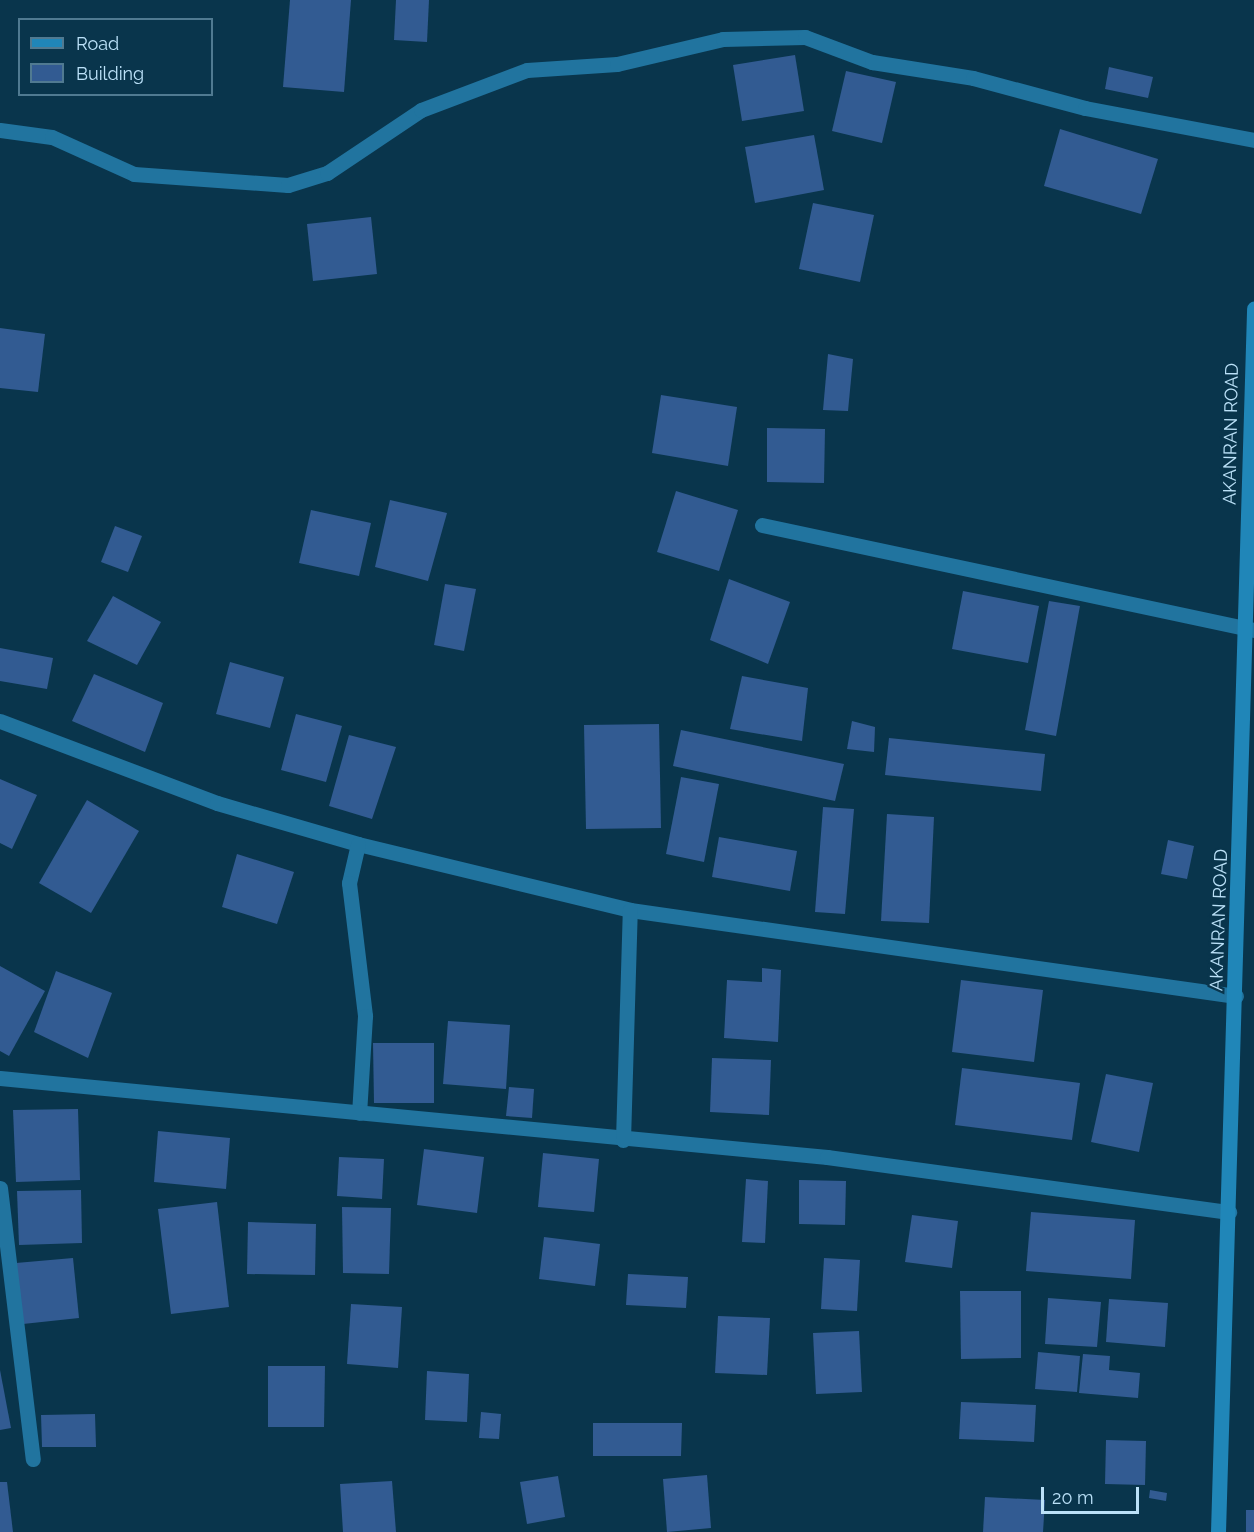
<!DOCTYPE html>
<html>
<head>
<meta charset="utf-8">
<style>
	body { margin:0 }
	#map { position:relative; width:1254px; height:1532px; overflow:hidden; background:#09354c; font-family:Raleway,sans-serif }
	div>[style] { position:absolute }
	.building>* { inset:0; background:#325b92 }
	.street>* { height:15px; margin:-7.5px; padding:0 7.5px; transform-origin:7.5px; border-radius:7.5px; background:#21749f }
	.secondary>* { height:15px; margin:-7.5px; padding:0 7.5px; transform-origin:7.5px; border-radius:7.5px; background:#2086b8 }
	span { translate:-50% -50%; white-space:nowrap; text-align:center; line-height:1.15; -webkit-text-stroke:4.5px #09354c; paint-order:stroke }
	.street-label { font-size:18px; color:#bbe1f8 }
	.legend { position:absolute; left:18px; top:18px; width:195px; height:78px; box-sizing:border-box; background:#09354c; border:2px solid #507a91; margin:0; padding:8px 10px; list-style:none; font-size:18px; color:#bbe1f8 }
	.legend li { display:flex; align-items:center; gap:12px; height:30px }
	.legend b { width:30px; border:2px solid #507a91 }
	.scale { position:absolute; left:1041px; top:1487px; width:98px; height:27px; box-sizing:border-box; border:3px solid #bbe1f8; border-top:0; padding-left:8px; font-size:18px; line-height:21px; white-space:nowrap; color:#bbe1f8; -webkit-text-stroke:4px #09354c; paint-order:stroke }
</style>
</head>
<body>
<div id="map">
	<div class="building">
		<i style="clip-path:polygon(290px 0,351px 0,344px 92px,283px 87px)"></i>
		<i style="clip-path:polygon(396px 0,429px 0,427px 42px,394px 40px)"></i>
		<i style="clip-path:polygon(795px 55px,804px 111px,742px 121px,733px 65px)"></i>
		<i style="clip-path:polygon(1109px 67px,1153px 77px,1148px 98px,1105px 89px)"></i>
		<i style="clip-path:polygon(846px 71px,896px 82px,882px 143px,832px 131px)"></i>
		<i style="clip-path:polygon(1060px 129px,1158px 159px,1141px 214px,1044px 186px)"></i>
		<i style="clip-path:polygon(814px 135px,824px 190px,755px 203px,745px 147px)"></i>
		<i style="clip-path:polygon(813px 203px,874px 215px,860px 282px,799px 269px)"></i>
		<i style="clip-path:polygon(371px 217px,377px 274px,313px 281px,307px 224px)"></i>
		<i style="clip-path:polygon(0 328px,45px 334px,38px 392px,0 388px)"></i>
		<i style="clip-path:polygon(828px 354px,853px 359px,848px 411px,823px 410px)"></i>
		<i style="clip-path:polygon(661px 395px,737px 407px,728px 466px,652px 453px)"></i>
		<i style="clip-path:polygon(767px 428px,825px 429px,824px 483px,767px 482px)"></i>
		<i style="clip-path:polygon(676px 491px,738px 510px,719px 571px,657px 552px)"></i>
		<i style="clip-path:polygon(390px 500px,447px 513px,428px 581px,375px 567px)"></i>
		<i style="clip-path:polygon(311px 510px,371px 523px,359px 576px,299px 563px)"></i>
		<i style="clip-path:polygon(115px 526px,142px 536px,128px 572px,101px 562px)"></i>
		<i style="clip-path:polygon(729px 579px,790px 602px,768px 664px,710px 640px)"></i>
		<i style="clip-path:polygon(445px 584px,476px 589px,464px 651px,434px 645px)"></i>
		<i style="clip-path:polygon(963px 591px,1039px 606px,1028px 663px,952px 649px)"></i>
		<i style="clip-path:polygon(113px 596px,161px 622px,137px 665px,87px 641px)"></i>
		<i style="clip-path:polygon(1049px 601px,1080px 606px,1056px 736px,1025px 730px)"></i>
		<i style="clip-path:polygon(0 648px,53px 658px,47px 689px,0 681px)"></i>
		<i style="clip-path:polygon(230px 662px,284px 677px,270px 728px,216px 714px)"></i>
		<i style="clip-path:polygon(94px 674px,163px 703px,145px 752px,72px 721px)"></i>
		<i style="clip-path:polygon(742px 676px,808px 688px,802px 741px,730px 729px)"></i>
		<i style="clip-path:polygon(296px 714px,342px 726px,326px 782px,281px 770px)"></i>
		<i style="clip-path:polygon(852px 721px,875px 727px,874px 752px,847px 749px)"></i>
		<i style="clip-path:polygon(659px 724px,661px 828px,586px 829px,584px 725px)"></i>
		<i style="clip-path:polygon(681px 730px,844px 764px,835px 801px,673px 766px)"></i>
		<i style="clip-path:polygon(349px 735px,396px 747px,372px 819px,329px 806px)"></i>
		<i style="clip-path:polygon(889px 738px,1045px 754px,1041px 791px,885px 775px)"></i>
		<i style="clip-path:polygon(681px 777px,719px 784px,704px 862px,666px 854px)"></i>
		<i style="clip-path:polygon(0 779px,37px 795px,12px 849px,0 843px)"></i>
		<i style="clip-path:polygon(87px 800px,139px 831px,91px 913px,39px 883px)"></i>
		<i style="clip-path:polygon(823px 807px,854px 809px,845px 914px,815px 912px)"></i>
		<i style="clip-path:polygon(887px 814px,934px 817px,929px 923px,881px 921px)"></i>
		<i style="clip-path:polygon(719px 837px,797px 851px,790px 891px,712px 877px)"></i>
		<i style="clip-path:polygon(1168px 840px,1194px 846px,1187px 879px,1161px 874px)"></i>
		<i style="clip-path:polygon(237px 854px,294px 872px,277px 924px,222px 907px)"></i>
		<i style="clip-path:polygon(0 966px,45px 991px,9px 1056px,0 1051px)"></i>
		<i style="clip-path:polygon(762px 968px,781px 970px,778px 1042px,724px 1038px,727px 980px,762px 982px)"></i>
		<i style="clip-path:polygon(56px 971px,112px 993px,88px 1058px,34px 1032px)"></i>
		<i style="clip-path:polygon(961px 980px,1043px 990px,1034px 1062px,952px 1052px)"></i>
		<i style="clip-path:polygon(448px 1021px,510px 1025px,506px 1089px,443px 1084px)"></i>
		<i style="clip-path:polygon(373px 1043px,434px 1043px,434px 1103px,374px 1103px)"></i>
		<i style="clip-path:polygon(712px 1058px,771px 1060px,769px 1115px,710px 1112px)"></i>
		<i style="clip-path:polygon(962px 1068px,1080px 1083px,1072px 1140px,955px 1125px)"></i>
		<i style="clip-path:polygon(1106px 1074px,1153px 1083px,1139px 1152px,1091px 1142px)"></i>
		<i style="clip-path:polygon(509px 1087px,534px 1089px,532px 1118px,506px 1116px)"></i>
		<i style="clip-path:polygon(78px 1109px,80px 1180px,16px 1182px,13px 1110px)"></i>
		<i style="clip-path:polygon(158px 1131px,230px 1138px,226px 1189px,154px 1182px)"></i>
		<i style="clip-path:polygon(424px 1149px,484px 1157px,477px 1213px,417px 1205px)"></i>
		<i style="clip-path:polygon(543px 1153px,599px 1159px,594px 1212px,538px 1207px)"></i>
		<i style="clip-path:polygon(339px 1157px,384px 1159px,382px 1199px,337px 1196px)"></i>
		<i style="clip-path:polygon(746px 1179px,768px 1181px,765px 1243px,742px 1242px)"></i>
		<i style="clip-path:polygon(799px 1180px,846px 1181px,845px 1225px,799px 1224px)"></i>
		<i style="clip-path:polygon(81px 1190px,82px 1243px,19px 1245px,17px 1191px)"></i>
		<i style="clip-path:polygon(217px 1202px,229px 1307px,171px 1314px,158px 1209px)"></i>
		<i style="clip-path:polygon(342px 1207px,391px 1208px,389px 1274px,343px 1273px)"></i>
		<i style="clip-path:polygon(1031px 1212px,1135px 1220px,1131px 1279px,1026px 1271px)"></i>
		<i style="clip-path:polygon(912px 1215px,958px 1221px,952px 1268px,905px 1262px)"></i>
		<i style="clip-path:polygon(248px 1222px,316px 1224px,315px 1275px,247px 1274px)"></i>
		<i style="clip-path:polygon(544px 1237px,600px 1244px,595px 1286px,539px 1279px)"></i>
		<i style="clip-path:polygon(73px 1258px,79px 1318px,23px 1324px,16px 1263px)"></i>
		<i style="clip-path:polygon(824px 1258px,860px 1260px,857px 1311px,821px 1309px)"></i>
		<i style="clip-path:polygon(628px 1274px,688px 1277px,686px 1308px,626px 1305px)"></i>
		<i style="clip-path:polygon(960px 1291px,1021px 1291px,1021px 1358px,961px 1359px)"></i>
		<i style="clip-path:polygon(1048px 1298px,1101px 1302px,1097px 1347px,1045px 1344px)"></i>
		<i style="clip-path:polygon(1109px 1299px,1168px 1303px,1165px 1347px,1106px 1342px)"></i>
		<i style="clip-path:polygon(351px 1304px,402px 1307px,398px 1368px,347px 1364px)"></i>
		<i style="clip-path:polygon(718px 1316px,770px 1318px,767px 1375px,715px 1373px)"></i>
		<i style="clip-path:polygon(859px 1331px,862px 1392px,816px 1394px,813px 1333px)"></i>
		<i style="clip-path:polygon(1038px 1352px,1080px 1356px,1077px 1392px,1035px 1389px)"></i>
		<i style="clip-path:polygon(1083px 1354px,1110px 1356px,1109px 1370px,1140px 1373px,1138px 1398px,1079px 1393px)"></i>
		<i style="clip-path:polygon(268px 1366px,325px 1366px,324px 1427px,268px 1427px)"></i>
		<i style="clip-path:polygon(0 1370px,11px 1428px,0 1430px)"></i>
		<i style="clip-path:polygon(427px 1371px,469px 1374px,467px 1422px,425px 1420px)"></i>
		<i style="clip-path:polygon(961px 1402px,1036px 1405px,1034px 1442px,959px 1439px)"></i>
		<i style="clip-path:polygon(481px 1412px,501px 1414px,499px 1439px,479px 1438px)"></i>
		<i style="clip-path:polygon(95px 1414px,96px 1447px,42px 1447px,41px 1415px)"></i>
		<i style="clip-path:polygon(593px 1423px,682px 1423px,681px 1456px,593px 1456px)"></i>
		<i style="clip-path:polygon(1106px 1440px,1146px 1441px,1145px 1485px,1105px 1484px)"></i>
		<i style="clip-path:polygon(707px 1475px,711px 1528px,667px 1532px,663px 1479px)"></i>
		<i style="clip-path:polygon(558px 1476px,565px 1517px,527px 1524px,520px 1482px)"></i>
		<i style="clip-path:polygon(392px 1481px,396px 1532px,343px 1532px,340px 1484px)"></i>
		<i style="clip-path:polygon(0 1482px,7px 1482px,13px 1532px,0 1532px)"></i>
		<i style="clip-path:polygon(1150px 1490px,1167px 1493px,1166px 1501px,1149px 1498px)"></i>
		<i style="clip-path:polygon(985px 1497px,1045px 1500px,1043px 1532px,983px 1532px)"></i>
		<i style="clip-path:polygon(1246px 1510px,1254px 1510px,1254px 1532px,1246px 1532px)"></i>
	</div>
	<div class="street">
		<i style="left:0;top:130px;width:52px;rotate:7.7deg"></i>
		<i style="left:52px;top:137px;width:90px;rotate:24.3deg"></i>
		<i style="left:134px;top:174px;width:154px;rotate:4.1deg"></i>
		<i style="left:288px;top:185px;width:41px;rotate:-17.1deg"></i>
		<i style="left:327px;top:173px;width:113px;rotate:-33.8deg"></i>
		<i style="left:421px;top:110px;width:113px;rotate:-20.7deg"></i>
		<i style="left:527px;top:70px;width:90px;rotate:-3.8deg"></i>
		<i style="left:617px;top:64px;width:109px;rotate:-13.3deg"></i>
		<i style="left:723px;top:39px;width:82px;rotate:-1.4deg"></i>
		<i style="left:805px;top:37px;width:72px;rotate:20.5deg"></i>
		<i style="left:872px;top:62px;width:102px;rotate:9deg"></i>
		<i style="left:973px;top:78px;width:116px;rotate:15deg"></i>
		<i style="left:1085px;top:108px;width:172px;rotate:10.7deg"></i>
		<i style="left:762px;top:525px;width:503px;rotate:12.05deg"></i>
		<i style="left:0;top:721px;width:232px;rotate:20.7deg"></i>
		<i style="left:217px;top:803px;width:147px;rotate:16.2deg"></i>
		<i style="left:358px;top:844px;width:280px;rotate:13.6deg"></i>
		<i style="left:630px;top:910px;width:612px;rotate:8.08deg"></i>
		<i style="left:358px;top:844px;width:40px;rotate:103deg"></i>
		<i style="left:349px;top:883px;width:134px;rotate:83.1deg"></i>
		<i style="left:365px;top:1016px;width:97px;rotate:93.5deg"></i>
		<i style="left:0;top:1078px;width:831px;rotate:5.46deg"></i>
		<i style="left:827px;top:1157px;width:406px;rotate:7.8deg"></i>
		<i style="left:623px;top:1140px;width:230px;rotate:-88.3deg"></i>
		<i style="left:0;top:1188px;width:273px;rotate:83.1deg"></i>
	</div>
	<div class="secondary">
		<i style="left:1218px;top:1532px;width:1224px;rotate:-88.31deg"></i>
	</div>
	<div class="street-label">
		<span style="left:1231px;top:434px;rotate:-89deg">AKANRAN ROAD</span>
		<span style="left:1219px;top:920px;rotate:-88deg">AKANRAN ROAD</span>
	</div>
	<ul class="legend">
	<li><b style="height:8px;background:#2086b8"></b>Road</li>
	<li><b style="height:16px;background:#325b92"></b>Building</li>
	</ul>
	<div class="scale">20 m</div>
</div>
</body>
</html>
